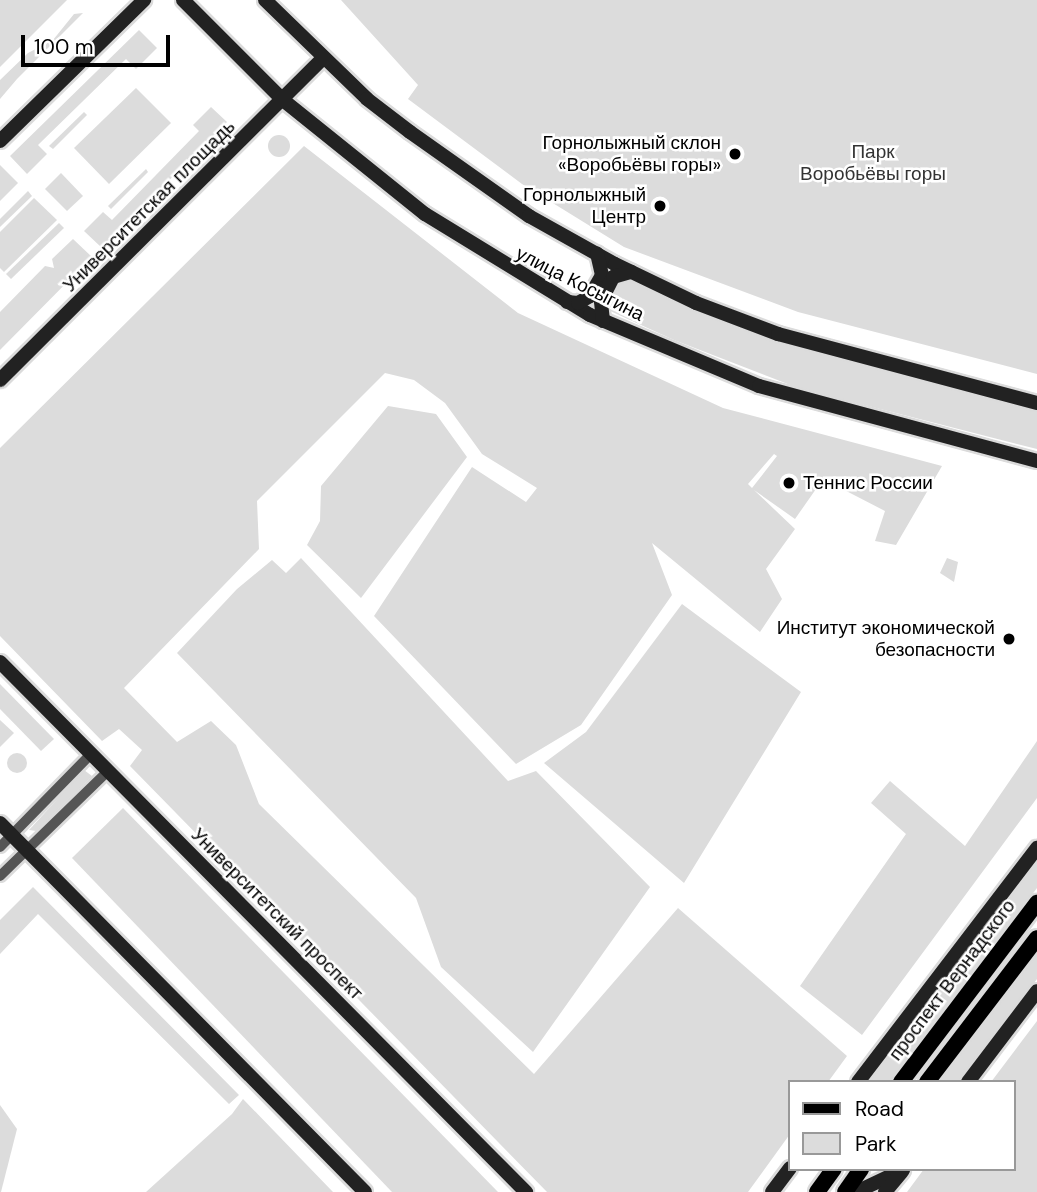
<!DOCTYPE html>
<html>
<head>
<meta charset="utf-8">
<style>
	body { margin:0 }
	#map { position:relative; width:1037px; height:1192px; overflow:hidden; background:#fff; font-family:"DM Sans",sans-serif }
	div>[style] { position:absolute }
	.green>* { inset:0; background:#dcdcdc }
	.round { border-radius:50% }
	.roads { filter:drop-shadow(2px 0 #dbdbdb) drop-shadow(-2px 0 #dbdbdb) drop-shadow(0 2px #dbdbdb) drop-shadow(0 -2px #dbdbdb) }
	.street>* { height:10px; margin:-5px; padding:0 5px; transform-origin:5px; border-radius:5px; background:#555 }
	.secondary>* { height:14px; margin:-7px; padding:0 7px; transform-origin:7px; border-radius:7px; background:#222 }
	.primary>* { height:16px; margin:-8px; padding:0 8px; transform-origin:8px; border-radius:8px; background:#000 }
	.dots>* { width:19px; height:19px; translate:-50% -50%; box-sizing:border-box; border:4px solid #fff; border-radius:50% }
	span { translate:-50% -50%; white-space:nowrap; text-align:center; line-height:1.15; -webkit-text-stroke:5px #fff; paint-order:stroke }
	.poi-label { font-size:19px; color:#000 }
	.right { translate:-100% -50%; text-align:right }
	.left { translate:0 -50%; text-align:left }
	.park-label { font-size:19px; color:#333 }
	.street-label { font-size:19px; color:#000 }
	.legend { position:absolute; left:788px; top:1080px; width:228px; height:91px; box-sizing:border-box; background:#fff; border:2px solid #999; margin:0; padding:9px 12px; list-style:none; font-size:21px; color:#000 }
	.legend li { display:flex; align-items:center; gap:14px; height:35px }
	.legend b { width:35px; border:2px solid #999 }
	.scale { position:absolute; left:21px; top:35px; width:149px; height:32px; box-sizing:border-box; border:4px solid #000; border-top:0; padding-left:9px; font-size:21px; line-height:24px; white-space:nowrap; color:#000; -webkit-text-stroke:5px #fff; paint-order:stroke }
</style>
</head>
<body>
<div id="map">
	<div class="green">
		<i style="clip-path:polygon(0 0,67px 0,0 67px)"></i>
		<i style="clip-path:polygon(341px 0,1037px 0,1037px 374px,798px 312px,624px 247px,522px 184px,408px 99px,418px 85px)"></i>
		<i style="clip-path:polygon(83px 13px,17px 79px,0 99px,0 80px,28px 53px,53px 40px,74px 14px)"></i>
		<i style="clip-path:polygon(139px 30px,157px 48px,136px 69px,126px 59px,38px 145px,47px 154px,27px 174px,10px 156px)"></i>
		<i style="clip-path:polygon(136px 88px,171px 123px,109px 184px,74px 148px)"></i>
		<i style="clip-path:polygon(211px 107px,227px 122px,102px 248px,84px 231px,103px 212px,112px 220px,199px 131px,193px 125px)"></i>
		<i style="clip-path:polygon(84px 112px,87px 115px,53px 149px,49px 146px)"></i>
		<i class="round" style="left:268px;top:135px;width:22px;height:22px"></i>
		<i style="clip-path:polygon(evenodd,304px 146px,518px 313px,723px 408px,942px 466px,896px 545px,875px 541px,885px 511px,823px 479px,795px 519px,754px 490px,795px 529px,766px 569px,782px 599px,760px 632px,652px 543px,672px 595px,581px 725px,516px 764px,374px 616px,472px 467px,526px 502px,537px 488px,482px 454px,445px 403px,414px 380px,385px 373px,257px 501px,259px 549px,124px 688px,177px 742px,211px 721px,236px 745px,259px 804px,534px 1074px,678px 908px,847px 1056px,828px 1082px,790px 1082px,790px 1134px,748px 1192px,547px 1192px,130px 766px,142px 750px,119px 729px,102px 741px,0 636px,0 448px,304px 146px,774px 454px,777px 456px,752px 488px,748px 484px,774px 454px)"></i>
		<i style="clip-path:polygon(0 165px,18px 183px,0 201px)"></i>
		<i style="clip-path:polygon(146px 169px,148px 172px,111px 209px,108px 206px)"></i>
		<i style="clip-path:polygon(61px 173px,83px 196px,67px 211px,45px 189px)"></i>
		<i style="clip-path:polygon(28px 191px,32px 196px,0 227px,0 219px)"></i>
		<i style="clip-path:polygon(34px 198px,57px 220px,4px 272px,0 268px,0 232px)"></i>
		<i style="clip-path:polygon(59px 223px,64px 228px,11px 279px,6px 274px)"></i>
		<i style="clip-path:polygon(73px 239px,92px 257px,0 350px,0 312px,45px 266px,54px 268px,52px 259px)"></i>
		<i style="clip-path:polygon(618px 275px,687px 306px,809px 350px,1037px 410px,1037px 449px,798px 388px,674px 340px,608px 310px,605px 300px)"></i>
		<i style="clip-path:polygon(388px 406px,436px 414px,467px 457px,361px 598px,307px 545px,320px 521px,321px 486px)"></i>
		<i style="clip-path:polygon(301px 558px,508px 781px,536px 771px,650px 887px,533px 1052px,441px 967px,416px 898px,177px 653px,237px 589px,272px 560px,286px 573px)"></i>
		<i style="clip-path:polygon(947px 558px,958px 562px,954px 582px,940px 573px)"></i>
		<i style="clip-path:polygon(682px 604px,801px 692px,684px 883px,544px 763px,586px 732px)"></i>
		<i style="clip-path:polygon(0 684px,54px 739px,41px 751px,0 709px)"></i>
		<i style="clip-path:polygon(0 720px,14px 733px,0 747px)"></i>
		<i style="clip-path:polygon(1037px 741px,1037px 798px,862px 1035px,800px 986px,906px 834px,871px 803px,890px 781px,965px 846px)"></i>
		<i class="round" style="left:7px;top:753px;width:20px;height:20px"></i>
		<i style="clip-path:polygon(84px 770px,92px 776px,36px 831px,29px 830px)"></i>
		<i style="clip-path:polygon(123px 808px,498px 1192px,392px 1192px,72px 858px)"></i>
		<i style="clip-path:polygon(1037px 859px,1037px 888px,890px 1082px,867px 1082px)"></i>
		<i style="clip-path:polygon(33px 887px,239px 1095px,229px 1104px,38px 914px,0 954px,0 920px)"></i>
		<i style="clip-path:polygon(1037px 948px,1037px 979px,959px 1082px,934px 1082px)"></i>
		<i style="clip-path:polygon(1037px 1021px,1037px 1192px,907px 1192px,924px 1169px,1014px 1169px,1014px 1082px,991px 1082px)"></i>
		<i style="clip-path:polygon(243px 1099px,333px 1192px,146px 1192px,232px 1114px)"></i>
		<i style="clip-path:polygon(0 1105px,17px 1129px,1px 1192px,0 1192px)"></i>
	</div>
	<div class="roads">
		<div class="street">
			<i style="left:0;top:847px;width:130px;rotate:-45.6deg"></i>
			<i style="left:0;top:876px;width:151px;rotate:-44.2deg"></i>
		</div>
		<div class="secondary">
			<i style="left:183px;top:0;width:141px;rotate:45deg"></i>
			<i style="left:283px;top:100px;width:182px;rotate:38.8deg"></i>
			<i style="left:425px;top:214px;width:193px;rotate:31.5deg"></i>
			<i style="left:590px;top:315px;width:183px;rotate:22.8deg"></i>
			<i style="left:759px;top:386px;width:288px;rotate:15.1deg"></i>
			<i style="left:265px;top:0;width:142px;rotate:44.1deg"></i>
			<i style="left:367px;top:99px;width:54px;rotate:37.5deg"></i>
			<i style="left:410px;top:132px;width:146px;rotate:35.2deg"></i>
			<i style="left:529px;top:216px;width:98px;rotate:29.2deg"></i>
			<i style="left:615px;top:264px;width:90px;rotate:25.7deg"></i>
			<i style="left:696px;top:303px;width:88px;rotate:20.7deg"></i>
			<i style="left:778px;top:334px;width:268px;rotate:14.9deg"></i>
			<i style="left:0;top:141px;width:202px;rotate:-44.4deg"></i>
			<i style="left:567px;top:302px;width:11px;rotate:5deg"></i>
			<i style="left:578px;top:303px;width:14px;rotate:-30deg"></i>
			<i style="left:590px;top:296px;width:24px;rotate:-60deg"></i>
			<i style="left:602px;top:275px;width:22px;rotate:-103deg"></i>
			<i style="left:603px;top:321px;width:20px;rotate:-96deg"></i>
			<i style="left:601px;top:301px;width:27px;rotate:-63deg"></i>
			<i style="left:613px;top:277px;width:19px;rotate:-16deg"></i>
			<i style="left:0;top:380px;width:456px;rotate:-44.9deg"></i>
			<i style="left:0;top:662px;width:747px;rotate:45.22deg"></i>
			<i style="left:0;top:823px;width:519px;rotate:45.31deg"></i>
			<i style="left:858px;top:1082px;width:295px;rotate:-52.6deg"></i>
			<i style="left:968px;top:1082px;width:114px;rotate:-52.8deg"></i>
			<i style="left:772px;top:1192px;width:30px;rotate:-53deg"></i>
			<i style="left:856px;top:1192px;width:52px;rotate:-25.1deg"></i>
			<i style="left:885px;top:1192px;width:26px;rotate:-50deg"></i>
		</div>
		<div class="primary">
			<i style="left:901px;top:1082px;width:225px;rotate:-52.8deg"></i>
			<i style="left:927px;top:1082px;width:181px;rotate:-52.6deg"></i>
			<i style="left:817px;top:1192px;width:29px;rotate:-54deg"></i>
			<i style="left:845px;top:1192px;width:28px;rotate:-55deg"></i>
		</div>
	</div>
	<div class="dots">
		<i style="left:735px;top:154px;background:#000"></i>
		<i style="left:660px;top:206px;background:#000"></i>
		<i style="left:789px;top:483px;background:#000"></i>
		<i style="left:1009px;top:639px;background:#000"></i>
	</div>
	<div class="poi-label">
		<span class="right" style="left:721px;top:154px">Горнолыжный склон<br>«Воробьёвы горы»</span>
		<span class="right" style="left:646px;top:206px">Горнолыжный<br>Центр</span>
		<span class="left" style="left:803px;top:483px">Теннис России</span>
		<span class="right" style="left:995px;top:639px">Институт экономической<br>безопасности</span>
	</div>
	<div class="park-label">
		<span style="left:873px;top:163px">Парк<br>Воробьёвы горы</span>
	</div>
	<div class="street-label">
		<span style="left:149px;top:206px;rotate:-45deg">Университетская площадь</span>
		<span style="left:580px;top:284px;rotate:27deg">улица Косыгина</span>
		<span style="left:277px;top:914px;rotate:45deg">Университетский проспект</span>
		<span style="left:952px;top:980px;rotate:-53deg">проспект Вернадского</span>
	</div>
	<ul class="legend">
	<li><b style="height:9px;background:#000"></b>Road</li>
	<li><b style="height:19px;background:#dcdcdc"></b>Park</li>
	</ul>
	<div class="scale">100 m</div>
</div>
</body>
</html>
